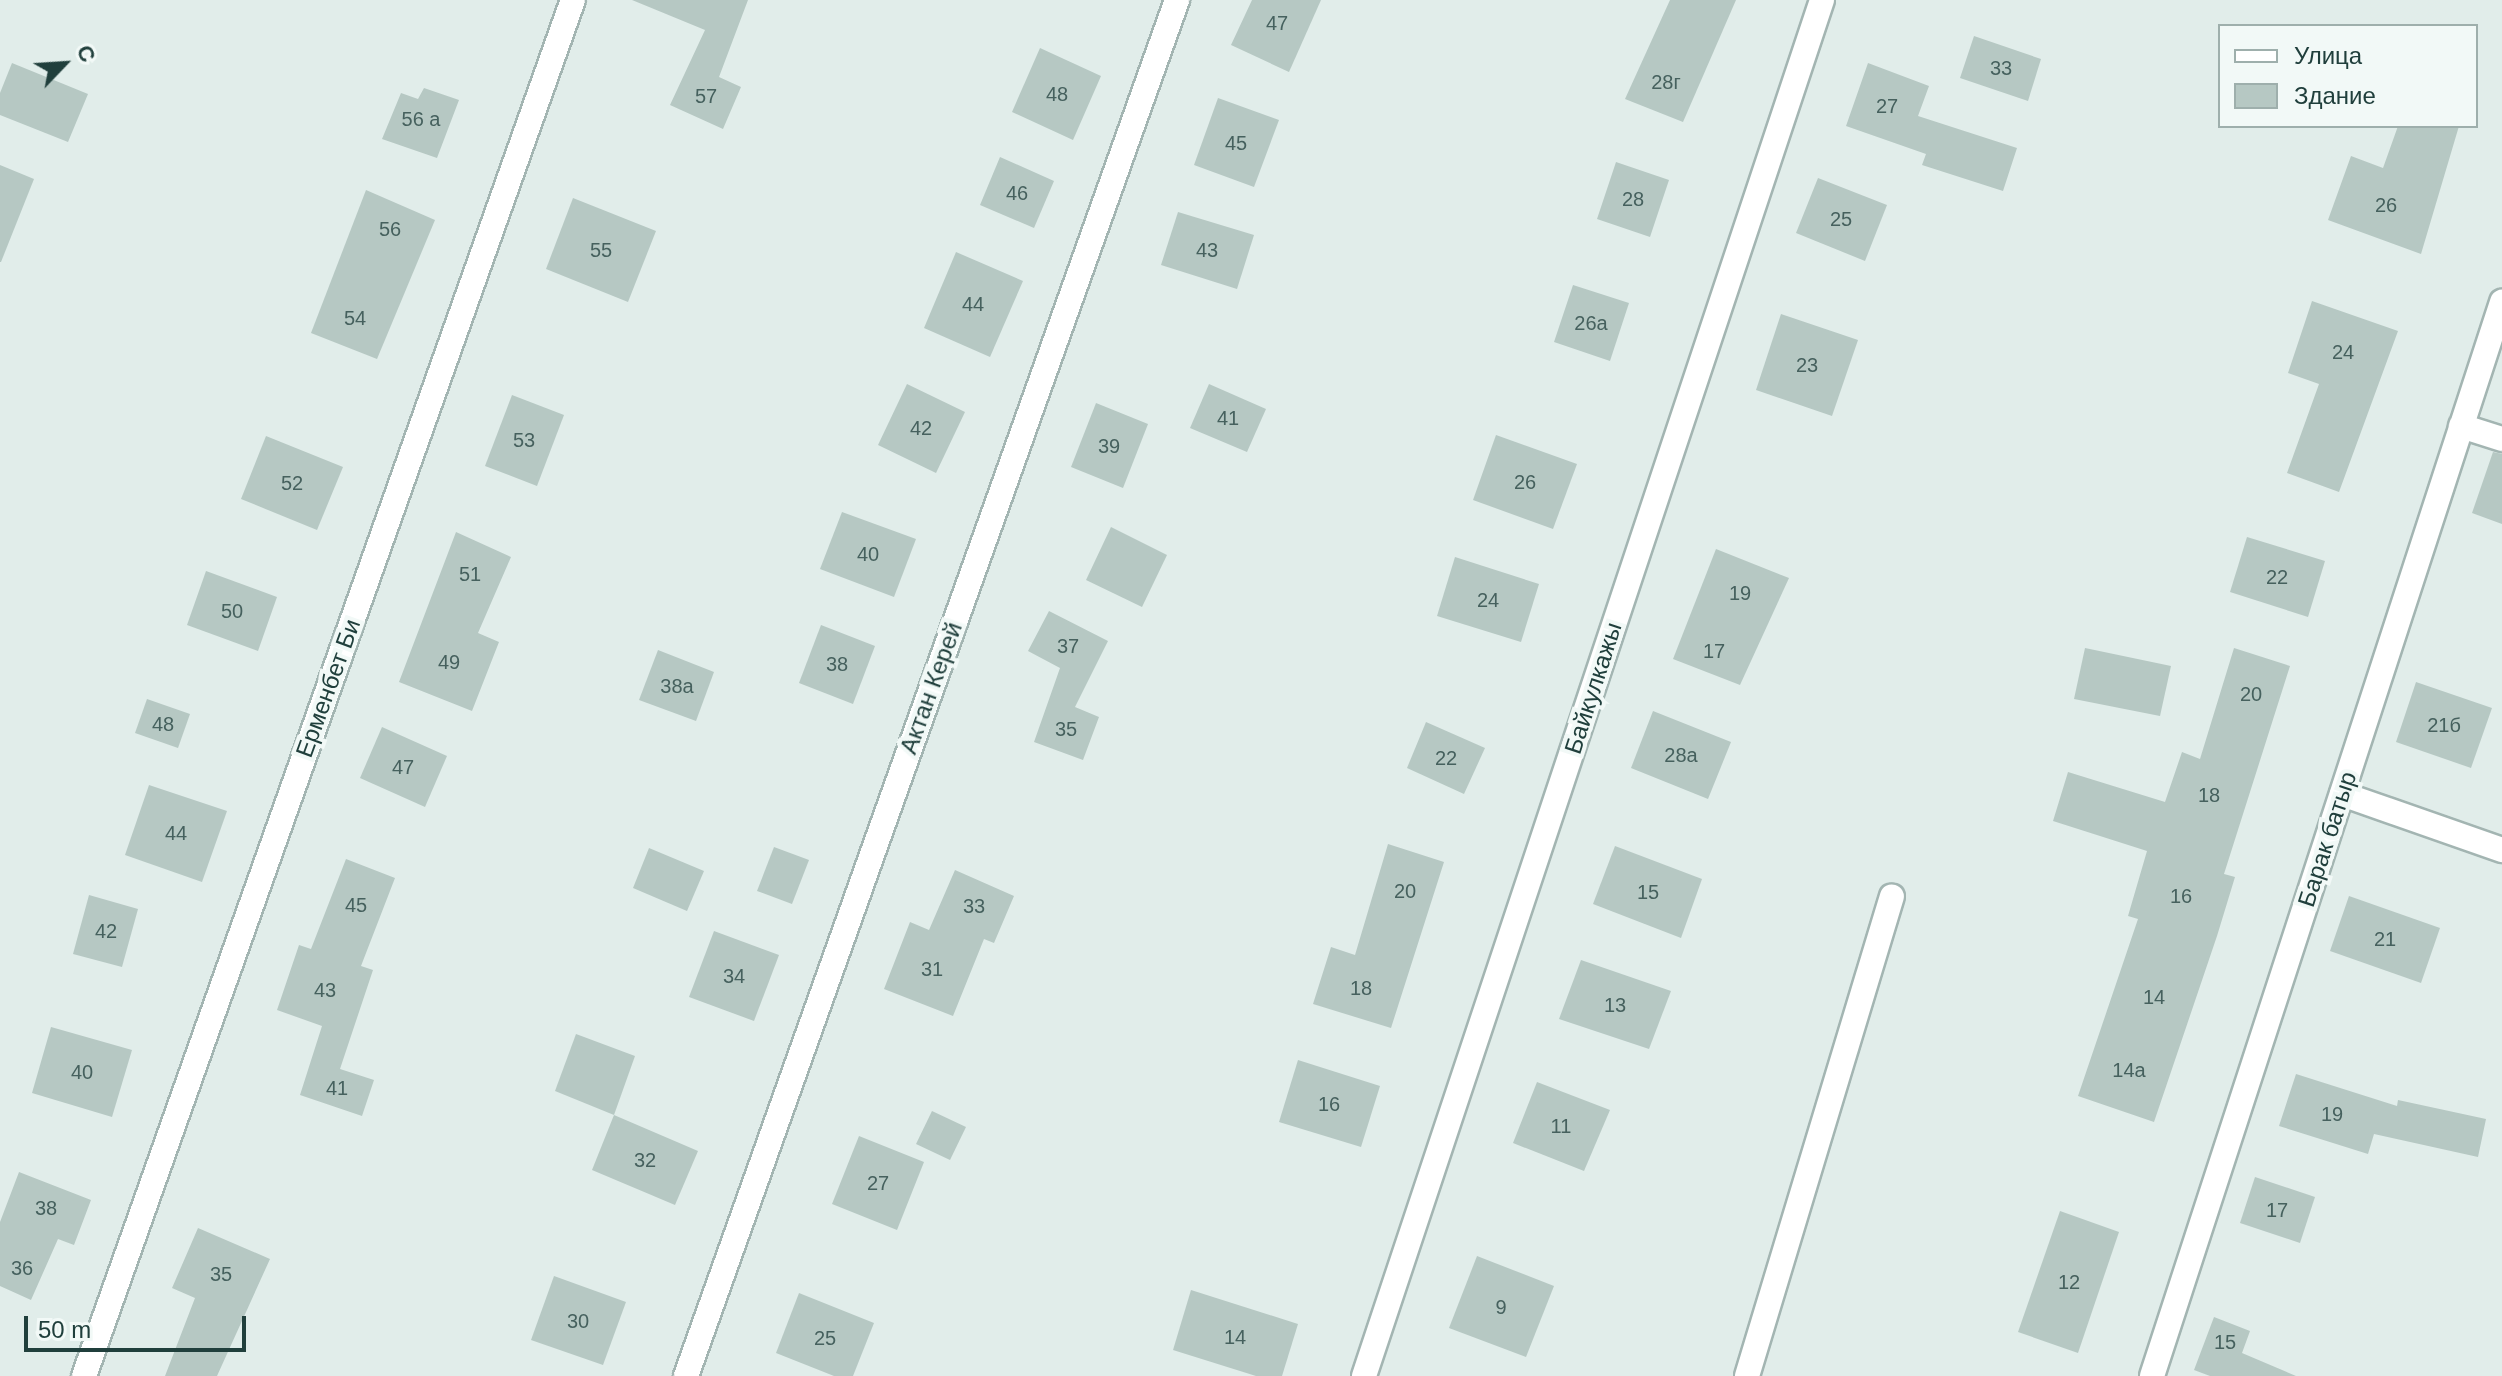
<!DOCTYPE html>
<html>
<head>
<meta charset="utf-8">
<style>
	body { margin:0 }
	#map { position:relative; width:2502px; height:1376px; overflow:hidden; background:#e1edea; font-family:Helvetica,sans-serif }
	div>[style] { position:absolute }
	.building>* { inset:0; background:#b6c8c3 }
	.roads { filter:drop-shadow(2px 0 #a3b5b2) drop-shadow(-2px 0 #a3b5b2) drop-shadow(0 2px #a3b5b2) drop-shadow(0 -2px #a3b5b2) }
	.minor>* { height:24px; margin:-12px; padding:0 12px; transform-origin:12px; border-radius:12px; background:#fff }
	span { translate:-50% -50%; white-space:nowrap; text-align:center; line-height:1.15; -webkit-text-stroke:8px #f2f9f7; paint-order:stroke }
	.number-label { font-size:20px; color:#46615e }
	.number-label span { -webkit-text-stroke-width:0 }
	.street-label { font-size:24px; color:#203f3c }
	.legend { position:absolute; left:2218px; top:24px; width:260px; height:104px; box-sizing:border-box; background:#f2f9f7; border:2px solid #9eafac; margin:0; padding:10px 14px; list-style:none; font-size:24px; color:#203f3c }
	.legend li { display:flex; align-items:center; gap:16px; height:40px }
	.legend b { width:40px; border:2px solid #9eafac }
	.north { position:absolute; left:24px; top:24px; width:80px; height:80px; -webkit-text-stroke:6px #f2f9f7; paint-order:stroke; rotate:65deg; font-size:22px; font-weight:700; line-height:32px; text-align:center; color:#203f3c }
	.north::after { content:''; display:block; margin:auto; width:28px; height:36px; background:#203f3c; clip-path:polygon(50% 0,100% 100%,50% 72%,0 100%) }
	.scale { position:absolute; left:24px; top:1316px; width:222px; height:36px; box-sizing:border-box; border:4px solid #203f3c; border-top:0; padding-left:10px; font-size:24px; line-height:28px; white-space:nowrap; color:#203f3c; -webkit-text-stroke:6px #f2f9f7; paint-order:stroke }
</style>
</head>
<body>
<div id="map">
	<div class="building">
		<i style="clip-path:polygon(632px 0,748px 0,719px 77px,741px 87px,723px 129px,670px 105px,705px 30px)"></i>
		<i style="clip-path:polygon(1252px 0,1321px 0,1289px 72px,1231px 45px)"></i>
		<i style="clip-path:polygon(1670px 0,1736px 0,1683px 122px,1625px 99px)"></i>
		<i style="clip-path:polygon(1974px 36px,2041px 59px,2028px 101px,1960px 78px)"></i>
		<i style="clip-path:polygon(1040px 48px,1101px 76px,1073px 140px,1012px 112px)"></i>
		<i style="clip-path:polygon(12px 63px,88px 94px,68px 142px,0 115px,0 93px)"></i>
		<i style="clip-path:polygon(1868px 63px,1929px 86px,1918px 116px,2017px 148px,2003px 191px,1922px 165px,1926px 154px,1846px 126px)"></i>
		<i style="clip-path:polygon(424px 88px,459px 100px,437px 158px,382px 139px,401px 93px,418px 99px)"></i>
		<i style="clip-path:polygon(1218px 98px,1279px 120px,1254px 187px,1194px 165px)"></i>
		<i style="clip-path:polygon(2398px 126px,2459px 126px,2421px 254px,2328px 220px,2351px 156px,2383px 168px)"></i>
		<i style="clip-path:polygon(1000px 157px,1054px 181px,1034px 228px,980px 205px)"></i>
		<i style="clip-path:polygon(1616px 162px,1669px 180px,1650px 237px,1597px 219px)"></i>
		<i style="clip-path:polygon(0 165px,34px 179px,1px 262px,0 262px)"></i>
		<i style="clip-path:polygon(1818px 178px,1887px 205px,1865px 261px,1796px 233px)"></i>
		<i style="clip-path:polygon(366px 190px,435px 220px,377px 359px,311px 333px)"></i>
		<i style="clip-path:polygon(573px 198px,656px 231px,628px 302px,546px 269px)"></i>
		<i style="clip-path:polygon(1178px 212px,1254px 235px,1237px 289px,1161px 265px)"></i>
		<i style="clip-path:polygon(956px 252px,1023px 281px,990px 357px,924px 328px)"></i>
		<i style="clip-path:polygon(1573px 285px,1629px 303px,1610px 361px,1554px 342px)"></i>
		<i style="clip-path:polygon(2312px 301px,2398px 331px,2339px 492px,2287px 473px,2319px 384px,2288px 373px)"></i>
		<i style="clip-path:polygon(1781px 314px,1858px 340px,1832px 416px,1756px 390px)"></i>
		<i style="clip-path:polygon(907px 384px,965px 412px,936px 473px,878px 445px)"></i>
		<i style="clip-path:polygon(1209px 384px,1266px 409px,1247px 452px,1190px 428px)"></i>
		<i style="clip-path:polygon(512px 395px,564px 415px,537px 486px,485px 466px)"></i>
		<i style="clip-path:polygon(1096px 403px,1148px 424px,1123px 488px,1071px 467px)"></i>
		<i style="clip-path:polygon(1496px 435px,1577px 464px,1553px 529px,1473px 500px)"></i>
		<i style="clip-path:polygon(266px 436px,343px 467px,317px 530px,241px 499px)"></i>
		<i style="clip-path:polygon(2493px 452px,2502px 454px,2502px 524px,2472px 513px)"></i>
		<i style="clip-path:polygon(842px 512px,916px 539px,894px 597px,820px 569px)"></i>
		<i style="clip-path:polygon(1111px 527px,1167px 555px,1142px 607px,1086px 580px)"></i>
		<i style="clip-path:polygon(456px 532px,511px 557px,478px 633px,499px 642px,472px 711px,399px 682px)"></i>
		<i style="clip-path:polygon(2247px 537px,2325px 561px,2308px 617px,2230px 592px)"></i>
		<i style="clip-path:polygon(1716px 549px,1789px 578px,1740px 685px,1673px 659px)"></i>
		<i style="clip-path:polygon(1455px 557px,1539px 584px,1521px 642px,1437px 616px)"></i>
		<i style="clip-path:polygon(206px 571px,277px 597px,258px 651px,187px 625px)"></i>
		<i style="clip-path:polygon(1049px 611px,1108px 641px,1075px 707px,1099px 717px,1083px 760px,1034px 742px,1060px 668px,1028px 651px)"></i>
		<i style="clip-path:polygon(821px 625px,875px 646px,853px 704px,799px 683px)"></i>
		<i style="clip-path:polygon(2085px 648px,2171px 666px,2160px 716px,2074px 699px)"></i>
		<i style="clip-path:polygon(2234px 648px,2290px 666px,2224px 874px,2235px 877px,2217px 936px,2154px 1122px,2078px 1096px,2138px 919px,2128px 916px,2147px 851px,2053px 821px,2068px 772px,2165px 802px,2182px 752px,2200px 759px)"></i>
		<i style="clip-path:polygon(658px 650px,714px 672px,696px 721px,639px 700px)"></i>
		<i style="clip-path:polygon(2416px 682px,2492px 708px,2471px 768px,2396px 742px)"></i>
		<i style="clip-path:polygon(147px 699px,190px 714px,178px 748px,135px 733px)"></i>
		<i style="clip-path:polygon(1653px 711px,1731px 742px,1708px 799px,1631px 768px)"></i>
		<i style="clip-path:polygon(1426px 722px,1485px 748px,1464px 794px,1407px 768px)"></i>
		<i style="clip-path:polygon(382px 727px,447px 756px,425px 807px,360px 778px)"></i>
		<i style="clip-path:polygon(149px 785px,227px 811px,202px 882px,125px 855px)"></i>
		<i style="clip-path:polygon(1388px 844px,1444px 862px,1391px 1028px,1313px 1004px,1331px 947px,1355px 955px)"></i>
		<i style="clip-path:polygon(1615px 846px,1702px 879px,1681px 938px,1593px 904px)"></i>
		<i style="clip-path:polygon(774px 847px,809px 860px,792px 904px,757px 891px)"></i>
		<i style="clip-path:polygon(649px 848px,704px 871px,687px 911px,633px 888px)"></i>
		<i style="clip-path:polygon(346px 859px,395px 878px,361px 966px,373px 970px,340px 1069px,374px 1080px,362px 1116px,300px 1095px,322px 1026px,277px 1010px,299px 945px,311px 949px)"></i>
		<i style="clip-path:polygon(955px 870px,1014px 896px,994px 943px,984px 939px,953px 1016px,884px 989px,910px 922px,929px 930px)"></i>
		<i style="clip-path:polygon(89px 895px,138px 909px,122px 967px,73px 954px)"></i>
		<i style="clip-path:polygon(2349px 896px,2440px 928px,2421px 983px,2330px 951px)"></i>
		<i style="clip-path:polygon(714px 931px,779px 955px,754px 1021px,689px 997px)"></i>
		<i style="clip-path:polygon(1581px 960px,1671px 991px,1649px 1049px,1559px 1019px)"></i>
		<i style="clip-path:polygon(51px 1027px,132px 1050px,112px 1117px,32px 1093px)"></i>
		<i style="clip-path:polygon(576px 1034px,635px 1056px,614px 1115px,555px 1091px)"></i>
		<i style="clip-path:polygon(1298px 1060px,1380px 1086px,1361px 1147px,1279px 1122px)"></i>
		<i style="clip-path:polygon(2296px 1074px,2397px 1106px,2398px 1100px,2486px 1119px,2478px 1157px,2374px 1134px,2368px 1154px,2279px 1126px)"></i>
		<i style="clip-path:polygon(1537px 1082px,1610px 1110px,1584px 1171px,1513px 1143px)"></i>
		<i style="clip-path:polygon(932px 1111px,966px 1127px,950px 1160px,916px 1144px)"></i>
		<i style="clip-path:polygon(614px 1115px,698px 1151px,675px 1205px,592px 1170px)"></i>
		<i style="clip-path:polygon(859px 1136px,924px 1162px,897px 1230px,832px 1204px)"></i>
		<i style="clip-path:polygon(19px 1172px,91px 1200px,74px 1245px,58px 1239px,31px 1300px,0 1286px,0 1222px)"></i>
		<i style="clip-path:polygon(2255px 1177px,2315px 1197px,2300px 1243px,2240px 1223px)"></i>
		<i style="clip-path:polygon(2060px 1211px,2119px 1232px,2078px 1353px,2018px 1332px)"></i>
		<i style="clip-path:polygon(198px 1228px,270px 1259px,217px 1376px,165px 1376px,195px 1298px,172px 1288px)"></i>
		<i style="clip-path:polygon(1477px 1256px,1554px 1286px,1526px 1357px,1449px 1328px)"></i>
		<i style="clip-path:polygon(554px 1276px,626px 1302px,603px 1365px,531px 1340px)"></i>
		<i style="clip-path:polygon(1191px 1290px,1298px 1324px,1282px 1376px,1256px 1376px,1173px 1350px)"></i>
		<i style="clip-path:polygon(799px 1293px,874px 1323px,853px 1376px,834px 1376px,776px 1353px)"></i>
		<i style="clip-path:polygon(2214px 1317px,2250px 1331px,2242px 1353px,2296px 1376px,2210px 1376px,2194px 1370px)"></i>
	</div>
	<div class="roads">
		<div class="minor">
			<i style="left:2461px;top:426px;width:43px;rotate:17.6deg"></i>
			<i style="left:2342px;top:794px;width:170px;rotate:19.3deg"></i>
			<i style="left:84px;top:1376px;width:1460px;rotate:-70.44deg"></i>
			<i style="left:686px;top:1376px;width:1461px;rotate:-70.36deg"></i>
			<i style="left:1364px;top:1376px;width:1450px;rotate:-71.59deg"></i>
			<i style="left:1747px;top:1376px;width:501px;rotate:-73.19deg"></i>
			<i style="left:2152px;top:1376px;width:1130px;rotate:-71.95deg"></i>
		</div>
	</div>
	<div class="number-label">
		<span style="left:1277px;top:23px">47</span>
		<span style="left:2001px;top:68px">33</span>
		<span style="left:1666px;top:82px">28г</span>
		<span style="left:1057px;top:94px">48</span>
		<span style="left:706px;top:96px">57</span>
		<span style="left:1887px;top:106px">27</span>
		<span style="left:421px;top:119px">56 а</span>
		<span style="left:1236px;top:143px">45</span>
		<span style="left:1017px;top:193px">46</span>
		<span style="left:1633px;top:199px">28</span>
		<span style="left:2386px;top:205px">26</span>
		<span style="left:1841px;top:219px">25</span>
		<span style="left:390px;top:229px">56</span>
		<span style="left:601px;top:250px">55</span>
		<span style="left:1207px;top:250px">43</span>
		<span style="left:973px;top:304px">44</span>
		<span style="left:355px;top:318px">54</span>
		<span style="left:1591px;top:323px">26а</span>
		<span style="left:2343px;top:352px">24</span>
		<span style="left:1807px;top:365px">23</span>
		<span style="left:1228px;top:418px">41</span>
		<span style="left:921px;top:428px">42</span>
		<span style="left:524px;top:440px">53</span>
		<span style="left:1109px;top:446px">39</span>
		<span style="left:1525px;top:482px">26</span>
		<span style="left:292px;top:483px">52</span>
		<span style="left:868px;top:554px">40</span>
		<span style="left:470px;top:574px">51</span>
		<span style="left:2277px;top:577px">22</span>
		<span style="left:1740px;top:593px">19</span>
		<span style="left:1488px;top:600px">24</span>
		<span style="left:232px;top:611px">50</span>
		<span style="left:1068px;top:646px">37</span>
		<span style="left:1714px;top:651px">17</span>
		<span style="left:449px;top:662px">49</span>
		<span style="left:837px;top:664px">38</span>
		<span style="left:677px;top:686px">38а</span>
		<span style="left:2251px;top:694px">20</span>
		<span style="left:163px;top:724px">48</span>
		<span style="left:2444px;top:725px">21б</span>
		<span style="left:1066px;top:729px">35</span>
		<span style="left:1681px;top:755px">28а</span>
		<span style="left:1446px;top:758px">22</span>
		<span style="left:403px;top:767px">47</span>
		<span style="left:2209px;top:795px">18</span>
		<span style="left:176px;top:833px">44</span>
		<span style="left:1405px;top:891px">20</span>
		<span style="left:1648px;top:892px">15</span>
		<span style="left:2181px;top:896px">16</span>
		<span style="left:356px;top:905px">45</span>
		<span style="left:974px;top:906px">33</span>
		<span style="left:106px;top:931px">42</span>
		<span style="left:2385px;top:939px">21</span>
		<span style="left:932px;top:969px">31</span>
		<span style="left:734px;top:976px">34</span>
		<span style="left:1361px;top:988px">18</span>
		<span style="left:325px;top:990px">43</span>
		<span style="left:2154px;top:997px">14</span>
		<span style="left:1615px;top:1005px">13</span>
		<span style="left:2129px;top:1070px">14а</span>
		<span style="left:82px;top:1072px">40</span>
		<span style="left:337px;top:1088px">41</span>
		<span style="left:1329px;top:1104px">16</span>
		<span style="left:2332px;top:1114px">19</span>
		<span style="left:1561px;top:1126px">11</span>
		<span style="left:645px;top:1160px">32</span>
		<span style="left:878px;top:1183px">27</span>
		<span style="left:46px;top:1208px">38</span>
		<span style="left:2277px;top:1210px">17</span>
		<span style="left:22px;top:1268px">36</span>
		<span style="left:221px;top:1274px">35</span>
		<span style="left:2069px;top:1282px">12</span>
		<span style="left:1501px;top:1307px">9</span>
		<span style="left:578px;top:1321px">30</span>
		<span style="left:1235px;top:1337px">14</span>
		<span style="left:825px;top:1338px">25</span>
		<span style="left:2225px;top:1342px">15</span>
	</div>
	<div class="street-label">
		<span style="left:328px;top:688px;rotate:-70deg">Ерменбет Би</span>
		<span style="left:931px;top:688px;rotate:-70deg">Актан Керей</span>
		<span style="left:1593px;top:688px;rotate:-72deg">Байкулкажы</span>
		<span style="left:2327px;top:839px;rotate:-72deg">Барак батыр</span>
	</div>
	<ul class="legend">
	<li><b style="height:10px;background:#fff"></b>Улица</li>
	<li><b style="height:22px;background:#b6c8c3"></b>Здание</li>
	</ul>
	<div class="north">С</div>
	<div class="scale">50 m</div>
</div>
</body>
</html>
